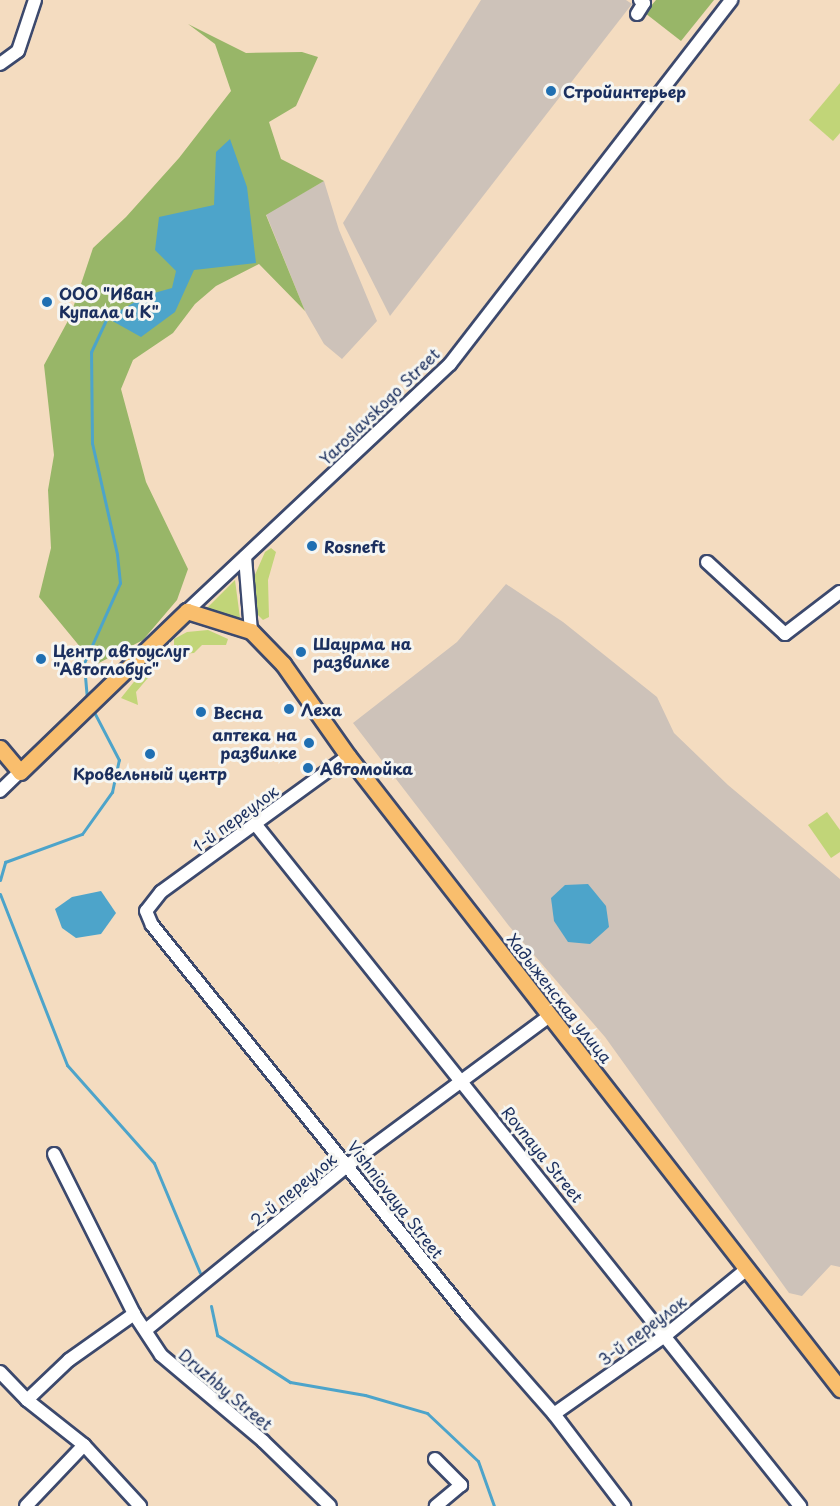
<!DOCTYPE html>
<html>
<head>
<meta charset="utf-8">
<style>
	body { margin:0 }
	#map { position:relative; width:840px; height:1506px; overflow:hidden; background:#f4dcc0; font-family:"Playpen Sans",sans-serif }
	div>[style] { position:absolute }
	.industrial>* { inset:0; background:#cdc2b9 }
	.green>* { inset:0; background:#c1d578 }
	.forest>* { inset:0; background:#98b668 }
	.water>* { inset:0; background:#4da4ca }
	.stream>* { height:3px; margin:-1.5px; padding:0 1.5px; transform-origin:1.5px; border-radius:1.5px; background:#4da4ca }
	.roads { filter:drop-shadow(2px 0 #3c496d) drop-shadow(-2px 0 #3c496d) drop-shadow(0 2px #3c496d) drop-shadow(0 -2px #3c496d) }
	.minor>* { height:12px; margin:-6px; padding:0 6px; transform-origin:6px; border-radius:6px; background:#fff }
	.major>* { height:15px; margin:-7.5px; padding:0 7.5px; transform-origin:7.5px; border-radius:7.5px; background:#f9be6d }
	.dots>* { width:16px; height:16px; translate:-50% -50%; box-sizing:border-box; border:3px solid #f6f6f2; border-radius:50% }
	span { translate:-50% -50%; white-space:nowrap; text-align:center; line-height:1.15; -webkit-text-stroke:6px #f6f6f2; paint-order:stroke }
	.poi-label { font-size:16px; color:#1b2f5e; font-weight:700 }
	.left { translate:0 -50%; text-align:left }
	.right { translate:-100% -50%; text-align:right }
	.street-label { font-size:16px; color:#1b2f5e }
</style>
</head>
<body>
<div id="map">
	<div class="industrial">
		<i style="clip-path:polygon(481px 0,626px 0,632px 4px,390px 316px,343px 223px)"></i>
		<i style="clip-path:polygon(324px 181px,339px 230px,377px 321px,342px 359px,324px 344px,305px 311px,266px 214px)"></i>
		<i style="clip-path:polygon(506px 584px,563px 622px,657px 697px,674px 733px,728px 785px,840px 879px,840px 1267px,831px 1265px,802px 1296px,789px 1293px,605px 1037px,509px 926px,353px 723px,457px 642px)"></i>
	</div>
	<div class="green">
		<i style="clip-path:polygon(840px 83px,840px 133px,833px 141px,809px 120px)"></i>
		<i style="clip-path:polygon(271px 548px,276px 552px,268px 580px,269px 617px,263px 620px,257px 614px,254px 577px,265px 552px)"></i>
		<i style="clip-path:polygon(235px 580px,240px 618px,206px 609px)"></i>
		<i style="clip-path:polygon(208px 630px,228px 639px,226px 645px,202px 645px,194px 653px,181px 654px,174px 646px,174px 639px,187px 632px)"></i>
		<i style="clip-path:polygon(153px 672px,136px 692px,138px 705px,121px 698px,141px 673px)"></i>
		<i style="clip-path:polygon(827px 812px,840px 830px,840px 852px,831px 858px,808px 825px)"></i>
	</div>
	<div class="forest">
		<i style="clip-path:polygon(656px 0,714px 0,681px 41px,645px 13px)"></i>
		<i style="clip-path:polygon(188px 24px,246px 53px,302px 52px,318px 57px,296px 106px,269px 122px,281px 159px,324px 181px,266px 215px,305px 311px,259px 264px,216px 286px,195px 304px,173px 333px,133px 360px,121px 389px,146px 482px,188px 569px,177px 600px,143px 640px,95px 665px,39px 597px,51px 548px,48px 490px,54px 455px,44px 365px,70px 317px,93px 248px,126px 217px,179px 158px,231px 91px,215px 44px)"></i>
	</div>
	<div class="water">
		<i style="clip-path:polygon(230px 139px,247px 187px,256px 263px,194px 270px,175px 312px,141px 337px,107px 318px,147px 295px,172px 288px,176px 271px,155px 250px,159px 217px,214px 205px,216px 152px)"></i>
		<i style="clip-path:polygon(588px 884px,606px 906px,609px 927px,590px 944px,568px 942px,554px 921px,551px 898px,565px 885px)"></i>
		<i style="clip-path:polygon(101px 891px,116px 913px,101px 934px,76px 938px,62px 928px,55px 909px,72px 897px)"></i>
	</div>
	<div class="stream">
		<i style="left:87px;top:699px;width:36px;rotate:-95deg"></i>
		<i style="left:84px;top:663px;width:88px;rotate:-65.8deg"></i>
		<i style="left:120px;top:583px;width:29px;rotate:-96deg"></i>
		<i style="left:117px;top:554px;width:114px;rotate:-102.7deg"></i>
		<i style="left:92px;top:443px;width:91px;rotate:-90.6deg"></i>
		<i style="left:91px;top:352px;width:38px;rotate:-65deg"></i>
		<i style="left:0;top:880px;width:19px;rotate:-74deg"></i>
		<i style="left:5px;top:862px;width:82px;rotate:-20deg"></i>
		<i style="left:82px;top:834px;width:52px;rotate:-54.5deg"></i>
		<i style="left:112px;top:792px;width:33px;rotate:-78deg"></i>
		<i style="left:119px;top:760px;width:56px;rotate:-117.5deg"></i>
		<i style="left:0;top:894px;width:184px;rotate:68.6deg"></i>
		<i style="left:67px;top:1065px;width:131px;rotate:48.4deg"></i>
		<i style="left:154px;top:1163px;width:119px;rotate:67.3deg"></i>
		<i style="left:211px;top:1306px;width:30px;rotate:78deg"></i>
		<i style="left:217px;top:1335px;width:87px;rotate:32.8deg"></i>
		<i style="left:290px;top:1382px;width:76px;rotate:9.8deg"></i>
		<i style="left:365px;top:1395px;width:65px;rotate:16.2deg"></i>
		<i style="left:427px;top:1413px;width:70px;rotate:43.3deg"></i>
		<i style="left:478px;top:1461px;width:48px;rotate:70.4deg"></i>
	</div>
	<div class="roads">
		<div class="minor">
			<i style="left:637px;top:14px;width:13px;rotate:-58deg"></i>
			<i style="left:644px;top:3px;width:5px;rotate:-143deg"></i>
			<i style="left:0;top:64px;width:22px;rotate:-36deg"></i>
			<i style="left:18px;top:51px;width:54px;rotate:-71.6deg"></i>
			<i style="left:245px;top:557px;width:74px;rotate:85.4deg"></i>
			<i style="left:707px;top:562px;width:106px;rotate:42.7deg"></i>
			<i style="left:785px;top:634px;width:69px;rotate:-37.4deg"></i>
			<i style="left:187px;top:611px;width:361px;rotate:-43.2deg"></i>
			<i style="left:450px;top:364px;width:460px;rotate:-52.3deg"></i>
			<i style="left:348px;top:756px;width:231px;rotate:144deg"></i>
			<i style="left:161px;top:892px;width:24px;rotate:128deg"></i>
			<i style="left:146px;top:911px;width:15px;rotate:67deg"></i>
			<i style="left:152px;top:925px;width:501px;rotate:51.07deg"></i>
			<i style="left:467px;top:1315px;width:132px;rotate:48.7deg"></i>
			<i style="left:554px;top:1414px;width:116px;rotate:52.7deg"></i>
			<i style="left:0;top:791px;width:28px;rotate:-44deg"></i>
			<i style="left:256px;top:825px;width:872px;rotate:51.38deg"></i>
			<i style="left:54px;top:1154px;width:179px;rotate:63.4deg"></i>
			<i style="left:134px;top:1314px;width:49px;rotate:56.6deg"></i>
			<i style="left:161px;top:1355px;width:133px;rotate:40.1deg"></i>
			<i style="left:263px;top:1441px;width:93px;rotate:44.1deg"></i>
			<i style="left:147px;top:1329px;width:259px;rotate:-39.2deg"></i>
			<i style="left:348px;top:1165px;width:252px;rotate:-36.5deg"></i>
			<i style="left:0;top:1372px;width:39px;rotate:46deg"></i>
			<i style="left:27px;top:1400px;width:73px;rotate:38.3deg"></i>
			<i style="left:84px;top:1445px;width:83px;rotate:47.4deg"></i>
			<i style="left:27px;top:1400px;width:58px;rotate:-43.6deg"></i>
			<i style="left:69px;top:1360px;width:80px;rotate:-35.3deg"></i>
			<i style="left:554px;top:1414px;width:137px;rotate:-35.2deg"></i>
			<i style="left:666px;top:1335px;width:104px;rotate:-39.2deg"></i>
			<i style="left:435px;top:1459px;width:37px;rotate:45deg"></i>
			<i style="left:461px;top:1485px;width:33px;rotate:140deg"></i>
			<i style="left:26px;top:1506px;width:84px;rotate:-46.4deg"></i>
		</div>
		<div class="major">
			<i style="left:0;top:748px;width:31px;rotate:50deg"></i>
			<i style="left:20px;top:772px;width:232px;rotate:-44deg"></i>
			<i style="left:187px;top:611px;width:67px;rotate:17.4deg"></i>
			<i style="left:251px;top:631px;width:46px;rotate:45.9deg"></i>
			<i style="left:283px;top:664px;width:113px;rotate:54.8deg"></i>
			<i style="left:348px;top:756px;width:802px;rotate:52.14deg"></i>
		</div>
	</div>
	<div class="dots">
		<i style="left:551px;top:91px;background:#1f6fb2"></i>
		<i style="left:47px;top:302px;background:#1f6fb2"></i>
		<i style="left:312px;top:546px;background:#1f6fb2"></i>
		<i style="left:301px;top:652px;background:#1f6fb2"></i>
		<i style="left:41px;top:659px;background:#1f6fb2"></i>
		<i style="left:289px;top:709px;background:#1f6fb2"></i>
		<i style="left:201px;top:712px;background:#1f6fb2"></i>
		<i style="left:309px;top:743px;background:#1f6fb2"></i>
		<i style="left:150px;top:754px;background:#1f6fb2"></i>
		<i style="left:308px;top:768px;background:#1f6fb2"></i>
	</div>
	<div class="poi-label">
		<span class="left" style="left:563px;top:91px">Стройинтерьер</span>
		<span class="left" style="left:59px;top:302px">ООО "Иван<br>Купала и К"</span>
		<span class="left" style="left:324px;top:546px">Rosneft</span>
		<span class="left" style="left:313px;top:652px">Шаурма на<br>развилке</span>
		<span class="left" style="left:53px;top:659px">Центр автоуслуг<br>"Автоглобус"</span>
		<span class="left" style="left:301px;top:709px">Леха</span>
		<span class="left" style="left:213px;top:712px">Весна</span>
		<span class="right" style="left:297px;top:743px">аптека на<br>развилке</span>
		<span class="left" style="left:320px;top:768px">Автомойка</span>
		<span style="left:150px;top:773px">Кровельный центр</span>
	</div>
	<div class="street-label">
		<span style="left:379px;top:406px;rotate:-44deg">Yaroslavskogo Street</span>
		<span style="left:235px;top:818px;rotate:-36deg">1-й переулок</span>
		<span style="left:560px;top:998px;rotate:52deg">Хадыженская улица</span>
		<span style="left:543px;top:1154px;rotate:51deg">Rovnaya Street</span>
		<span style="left:293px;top:1189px;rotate:-39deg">2-й переулок</span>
		<span style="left:396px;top:1199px;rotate:52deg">Vishniovaya Street</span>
		<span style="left:642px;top:1330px;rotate:-37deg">3-й переулок</span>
		<span style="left:226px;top:1389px;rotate:40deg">Druzhby Street</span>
	</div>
</div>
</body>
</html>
